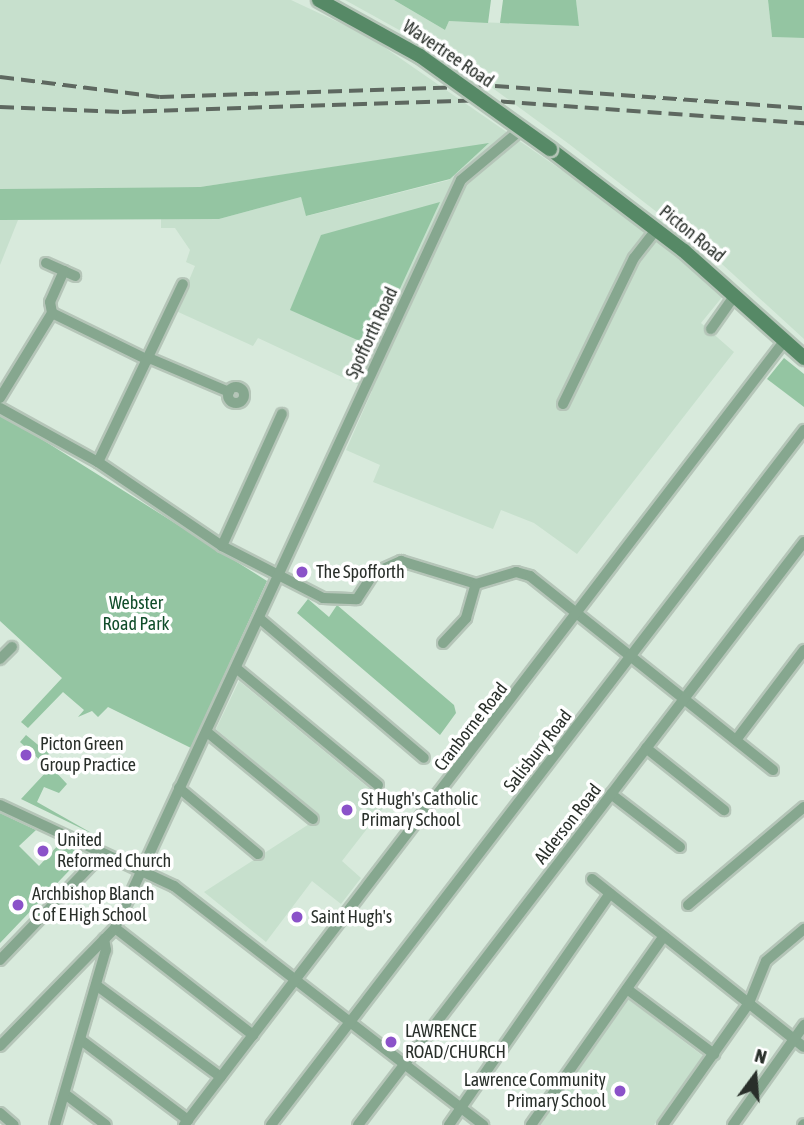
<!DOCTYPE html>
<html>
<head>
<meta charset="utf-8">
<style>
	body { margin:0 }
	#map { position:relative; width:804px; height:1125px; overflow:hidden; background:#d8eadc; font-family:"Asap Condensed",sans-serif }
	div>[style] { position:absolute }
	.built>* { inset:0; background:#c7e0cd }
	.green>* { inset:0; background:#94c5a2 }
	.roads { filter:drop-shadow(2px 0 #b5c5b8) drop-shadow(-2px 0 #b5c5b8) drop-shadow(0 2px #b5c5b8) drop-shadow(0 -2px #b5c5b8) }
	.street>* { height:10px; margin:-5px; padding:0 5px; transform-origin:5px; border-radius:5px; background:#86a78f }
	.street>.ring { margin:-5px; padding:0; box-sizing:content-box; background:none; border:10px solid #86a78f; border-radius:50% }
	.secondary>* { height:14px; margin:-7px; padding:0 7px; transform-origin:7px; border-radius:7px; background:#568966 }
	.rail>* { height:3.5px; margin-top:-1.75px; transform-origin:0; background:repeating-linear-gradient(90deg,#5e6860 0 14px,transparent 0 21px) }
	.bridges { filter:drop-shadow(2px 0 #b5c5b8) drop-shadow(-2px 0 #b5c5b8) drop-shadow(0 2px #b5c5b8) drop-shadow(0 -2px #b5c5b8) }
	.secondary-bridge>* { height:14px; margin:-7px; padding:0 7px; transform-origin:7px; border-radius:7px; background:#568966 }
	.dots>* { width:19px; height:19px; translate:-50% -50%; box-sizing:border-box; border:4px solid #fff; border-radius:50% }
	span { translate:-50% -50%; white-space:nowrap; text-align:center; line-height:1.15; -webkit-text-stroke:7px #fff; paint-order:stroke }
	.street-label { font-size:18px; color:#292f2a }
	.poi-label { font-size:18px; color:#292f2a }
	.left { translate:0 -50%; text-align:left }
	.right { translate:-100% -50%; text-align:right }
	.park-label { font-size:18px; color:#104d2a }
	.north { position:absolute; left:720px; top:1041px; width:70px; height:70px; -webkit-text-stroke:5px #fff; paint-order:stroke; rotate:16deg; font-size:19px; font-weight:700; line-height:28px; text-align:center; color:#292f2a }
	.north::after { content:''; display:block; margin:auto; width:24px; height:32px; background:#292f2a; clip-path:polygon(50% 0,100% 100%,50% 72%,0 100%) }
</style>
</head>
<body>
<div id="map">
	<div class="built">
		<i style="clip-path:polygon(0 0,291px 0,368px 36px,625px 214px,723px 296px,701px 323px,734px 352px,577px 554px,534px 523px,501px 510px,493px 529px,373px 482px,380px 465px,346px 450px,372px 391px,258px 338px,253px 346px,176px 311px,195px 266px,186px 262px,190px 250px,175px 228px,161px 228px,161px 218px,219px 219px,301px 197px,307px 216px,449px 180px,488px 144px,200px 187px,0 189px)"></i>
		<i style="clip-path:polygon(345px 0,394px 0,445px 30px,449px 21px,578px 26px,576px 0,768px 0,772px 37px,804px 38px,804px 339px,711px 254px,569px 144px,457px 62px)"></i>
		<i style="clip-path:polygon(0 220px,18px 220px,0 265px)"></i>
		<i style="clip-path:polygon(239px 681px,387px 803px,342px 861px,361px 878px,341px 904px,312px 881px,266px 942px,204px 892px,320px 817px,216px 729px)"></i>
		<i style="clip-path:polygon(627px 998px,703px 1056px,654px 1125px,538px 1125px)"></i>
	</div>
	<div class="green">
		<i style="clip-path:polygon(394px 0,491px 0,488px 23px,449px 21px,445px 30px)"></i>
		<i style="clip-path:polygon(503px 0,576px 0,579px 26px,500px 23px)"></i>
		<i style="clip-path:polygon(768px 0,804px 0,804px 38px,772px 37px)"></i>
		<i style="clip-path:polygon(489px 143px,450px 179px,306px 216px,301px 197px,219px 219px,0 220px,0 189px,200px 187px)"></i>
		<i style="clip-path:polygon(440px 202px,373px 347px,290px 310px,321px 235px)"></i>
		<i style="clip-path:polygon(784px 358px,804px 374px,804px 407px,767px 379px)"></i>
		<i style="clip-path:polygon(0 413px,267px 581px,191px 748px,108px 707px,98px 717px,92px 711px,78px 717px,84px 710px,63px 692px,28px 728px,21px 722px,62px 678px,0 621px)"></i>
		<i style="clip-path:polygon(308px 599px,329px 617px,337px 605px,454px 705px,456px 713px,440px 735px,297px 613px)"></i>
		<i style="clip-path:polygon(26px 735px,43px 749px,50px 744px,48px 757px,42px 762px,20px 742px)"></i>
		<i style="clip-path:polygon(61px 756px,53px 769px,67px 784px,59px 793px,44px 787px,37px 802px,95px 835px,21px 799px)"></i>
		<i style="clip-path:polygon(0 813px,36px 830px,19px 846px,39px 866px,61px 842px,85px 854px,0 943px)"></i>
	</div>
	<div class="roads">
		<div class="street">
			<i style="left:46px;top:263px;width:32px;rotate:24deg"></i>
			<i style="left:52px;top:313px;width:107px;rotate:26.1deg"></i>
			<i style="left:52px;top:313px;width:11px;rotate:-100deg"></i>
			<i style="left:50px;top:302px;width:34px;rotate:-66deg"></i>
			<i style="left:711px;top:329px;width:42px;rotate:-54.8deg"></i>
			<i style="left:149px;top:358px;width:87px;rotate:23deg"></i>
			<i class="ring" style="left:228px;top:387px;width:6px;height:6px"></i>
			<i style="left:0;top:398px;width:100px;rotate:-58.5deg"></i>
			<i style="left:563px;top:404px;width:162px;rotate:-64.1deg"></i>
			<i style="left:634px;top:258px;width:36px;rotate:-52deg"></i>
			<i style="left:0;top:408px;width:112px;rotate:28.9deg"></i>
			<i style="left:98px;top:462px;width:150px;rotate:34.1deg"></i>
			<i style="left:222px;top:546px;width:114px;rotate:27.2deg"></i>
			<i style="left:323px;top:598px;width:34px;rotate:2deg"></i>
			<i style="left:357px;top:599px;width:31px;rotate:-57deg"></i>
			<i style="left:374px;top:573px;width:30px;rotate:-24deg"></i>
			<i style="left:401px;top:561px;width:78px;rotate:17deg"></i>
			<i style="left:476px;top:584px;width:42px;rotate:-16.7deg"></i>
			<i style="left:516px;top:572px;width:15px;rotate:16deg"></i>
			<i style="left:530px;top:576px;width:311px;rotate:38.6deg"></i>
			<i style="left:98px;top:462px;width:197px;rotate:-64.5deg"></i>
			<i style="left:222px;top:546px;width:145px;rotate:-65.6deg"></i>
			<i style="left:259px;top:618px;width:216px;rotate:40.3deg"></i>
			<i style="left:443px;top:643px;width:34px;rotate:-47deg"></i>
			<i style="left:466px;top:618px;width:35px;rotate:-74deg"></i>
			<i style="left:0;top:659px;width:17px;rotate:-45deg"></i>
			<i style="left:236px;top:668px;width:184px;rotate:39.5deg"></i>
			<i style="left:207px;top:732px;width:137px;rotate:39.4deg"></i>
			<i style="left:736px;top:740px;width:113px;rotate:-52.9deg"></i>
			<i style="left:646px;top:748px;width:100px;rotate:38.5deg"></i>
			<i style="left:179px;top:788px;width:103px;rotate:39.9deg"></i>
			<i style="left:611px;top:794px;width:87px;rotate:37.5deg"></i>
			<i style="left:0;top:805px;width:192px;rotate:25deg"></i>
			<i style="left:174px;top:886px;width:391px;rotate:37.7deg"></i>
			<i style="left:592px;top:879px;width:270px;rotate:38.4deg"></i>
			<i style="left:688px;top:905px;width:152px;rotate:-40.2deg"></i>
			<i style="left:115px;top:928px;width:175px;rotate:37.8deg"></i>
			<i style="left:0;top:960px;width:147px;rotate:-46.1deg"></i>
			<i style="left:96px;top:985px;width:155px;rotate:36.4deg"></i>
			<i style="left:627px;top:989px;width:109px;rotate:36.8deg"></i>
			<i style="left:81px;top:1040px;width:134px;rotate:36.8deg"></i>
			<i style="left:0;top:1046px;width:165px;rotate:-45.7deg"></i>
			<i style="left:115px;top:928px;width:824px;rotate:-65.18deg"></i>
			<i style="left:461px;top:180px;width:80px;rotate:-39.9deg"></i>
			<i style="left:65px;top:1094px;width:51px;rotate:37.1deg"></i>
			<i style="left:0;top:1113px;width:18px;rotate:41deg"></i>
			<i style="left:55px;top:1125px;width:182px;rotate:-73.8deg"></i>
			<i style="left:106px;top:950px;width:11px;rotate:-100deg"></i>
			<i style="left:184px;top:1125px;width:989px;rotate:-52.56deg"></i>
			<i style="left:271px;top:1125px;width:876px;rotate:-52.52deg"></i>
			<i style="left:358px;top:1125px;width:734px;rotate:-52.58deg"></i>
			<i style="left:449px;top:1125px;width:282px;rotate:-55.2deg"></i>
			<i style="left:531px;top:1125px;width:231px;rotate:-54.9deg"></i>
			<i style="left:663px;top:1125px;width:149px;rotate:-54.8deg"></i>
			<i style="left:749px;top:1003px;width:45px;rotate:-68deg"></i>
			<i style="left:766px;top:961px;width:50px;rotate:-40.1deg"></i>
			<i style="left:733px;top:1125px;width:123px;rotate:-54.6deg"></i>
			<i style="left:803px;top:1125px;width:1px;rotate:-45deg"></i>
		</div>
		<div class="secondary">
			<i style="left:550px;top:149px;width:168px;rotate:37.3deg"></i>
			<i style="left:684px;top:251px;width:161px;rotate:41.7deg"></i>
		</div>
	</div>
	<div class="rail">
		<i style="left:0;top:77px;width:161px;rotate:7.1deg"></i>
		<i style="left:160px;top:97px;width:335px;rotate:-1.9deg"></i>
		<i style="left:495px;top:86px;width:310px;rotate:4.1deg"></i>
		<i style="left:0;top:107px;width:122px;rotate:2.3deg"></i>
		<i style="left:122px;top:112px;width:358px;rotate:-1.9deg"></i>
		<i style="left:480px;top:100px;width:325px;rotate:4.1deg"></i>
	</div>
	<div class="bridges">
		<div class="secondary-bridge">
			<i style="left:319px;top:0;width:115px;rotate:29deg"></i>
			<i style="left:420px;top:56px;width:160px;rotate:35.6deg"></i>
		</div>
	</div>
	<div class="dots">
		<i style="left:302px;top:572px;background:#8b52c9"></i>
		<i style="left:26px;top:755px;background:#8b52c9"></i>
		<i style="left:347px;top:810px;background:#8b52c9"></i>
		<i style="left:43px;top:851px;background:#8b52c9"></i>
		<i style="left:18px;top:905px;background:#8b52c9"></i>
		<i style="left:297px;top:917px;background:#8b52c9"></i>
		<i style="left:391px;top:1042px;background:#8b52c9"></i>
		<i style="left:620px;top:1091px;background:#8b52c9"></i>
	</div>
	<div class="street-label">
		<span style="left:448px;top:54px;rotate:34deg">Wavertree Road</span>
		<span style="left:692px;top:234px;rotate:39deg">Picton Road</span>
		<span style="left:372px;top:333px;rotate:-65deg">Spofforth Road</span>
		<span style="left:471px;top:727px;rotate:-52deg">Cranborne Road</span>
		<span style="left:538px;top:751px;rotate:-52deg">Salisbury Road</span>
		<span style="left:568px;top:824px;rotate:-52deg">Alderson Road</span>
	</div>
	<div class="poi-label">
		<span class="left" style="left:316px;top:572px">The Spofforth</span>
		<span class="left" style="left:40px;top:755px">Picton Green<br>Group Practice</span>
		<span class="left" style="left:361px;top:810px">St Hugh's Catholic<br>Primary School</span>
		<span class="left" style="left:57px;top:851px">United<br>Reformed Church</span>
		<span class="left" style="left:32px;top:905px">Archbishop Blanch<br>C of E High School</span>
		<span class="left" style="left:311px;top:917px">Saint Hugh's</span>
		<span class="left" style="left:405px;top:1042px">LAWRENCE<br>ROAD/CHURCH</span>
		<span class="right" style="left:606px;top:1091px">Lawrence Community<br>Primary School</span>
	</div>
	<div class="park-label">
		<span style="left:136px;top:614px">Webster<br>Road Park</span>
	</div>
	<div class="north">N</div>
</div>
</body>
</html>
